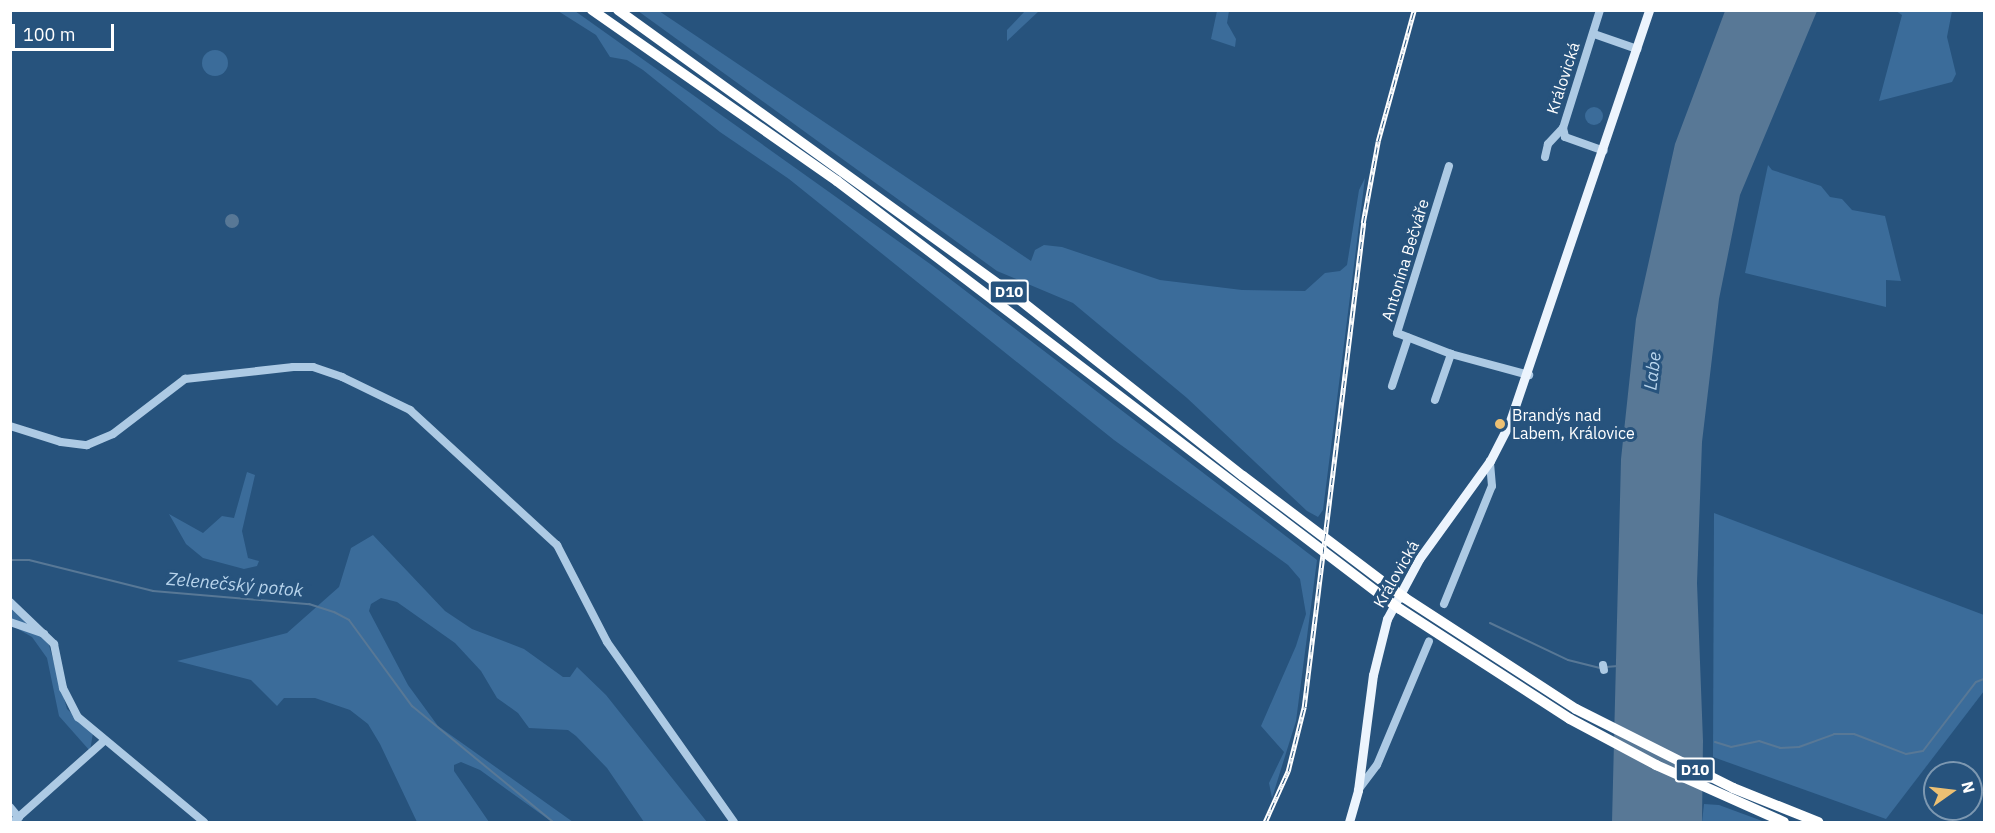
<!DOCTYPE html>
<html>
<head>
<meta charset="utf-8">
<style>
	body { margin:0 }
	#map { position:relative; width:1995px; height:833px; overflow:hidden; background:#27537d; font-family:"IBM Plex Sans",sans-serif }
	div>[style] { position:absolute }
	.green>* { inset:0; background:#3b6c9a }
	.round { border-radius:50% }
	.water>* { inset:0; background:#587896 }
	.stream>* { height:2px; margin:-1px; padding:0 1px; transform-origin:1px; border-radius:1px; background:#587896 }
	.minor>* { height:8px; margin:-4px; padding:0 4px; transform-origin:4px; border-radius:4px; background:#adcae4 }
	.major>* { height:9px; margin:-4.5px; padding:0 4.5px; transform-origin:4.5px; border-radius:4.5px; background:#ecf4fd }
	.highway>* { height:10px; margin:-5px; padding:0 5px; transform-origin:5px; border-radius:5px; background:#fff }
	.rail>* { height:4.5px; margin-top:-2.25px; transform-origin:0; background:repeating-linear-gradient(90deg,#27537d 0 7px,#fff 0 14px); box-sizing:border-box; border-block:2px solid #fff }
	.highway-bridge>* { height:10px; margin:-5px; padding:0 5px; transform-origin:5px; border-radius:5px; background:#fff }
	.dots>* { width:16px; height:16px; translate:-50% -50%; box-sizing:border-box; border:3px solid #27537d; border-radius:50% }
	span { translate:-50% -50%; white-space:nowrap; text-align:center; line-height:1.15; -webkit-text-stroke:6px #27537d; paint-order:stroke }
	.shield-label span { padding:2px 4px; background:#27537d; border:2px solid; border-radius:4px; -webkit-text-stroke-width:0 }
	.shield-label { font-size:15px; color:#fff; font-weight:700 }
	.street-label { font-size:16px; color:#fff }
	.poi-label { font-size:16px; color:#fff }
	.left { translate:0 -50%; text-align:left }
	.water-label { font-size:18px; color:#b8d4ec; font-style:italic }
	.frame { position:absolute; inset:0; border:12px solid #fff; pointer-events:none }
	.north { position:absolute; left:1923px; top:761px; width:60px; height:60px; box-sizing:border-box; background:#27537d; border:2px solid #7d98b1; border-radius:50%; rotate:76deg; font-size:16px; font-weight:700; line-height:24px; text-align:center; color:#fff }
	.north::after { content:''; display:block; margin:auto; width:21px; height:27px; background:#ecc073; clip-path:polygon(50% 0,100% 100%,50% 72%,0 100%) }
	.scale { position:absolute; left:12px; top:24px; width:102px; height:27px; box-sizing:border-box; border:3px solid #fff; border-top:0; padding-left:8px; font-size:18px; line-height:21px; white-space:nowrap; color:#fff; -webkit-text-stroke:4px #27537d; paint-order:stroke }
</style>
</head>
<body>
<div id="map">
	<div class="green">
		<i style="clip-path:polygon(558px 11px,575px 11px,933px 266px,1317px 560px,1296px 721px,1272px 798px,1269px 783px,1284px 752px,1261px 726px,1296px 646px,1306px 614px,1300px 579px,1288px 565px,1114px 440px,789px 179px,720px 132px,643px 70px,627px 60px,610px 57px,596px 35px)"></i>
		<i style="clip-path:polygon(638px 11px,659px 11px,1031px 261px,1035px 250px,1044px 245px,1062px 247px,1160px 280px,1242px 290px,1305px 291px,1325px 273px,1340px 271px,1347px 265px,1359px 190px,1365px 178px,1323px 510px,1318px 517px,1307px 511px,1187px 398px,1073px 303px,997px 271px)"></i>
		<i style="clip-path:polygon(1025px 11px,1039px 11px,1007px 41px,1007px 30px)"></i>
		<i style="clip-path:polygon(1217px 11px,1229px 11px,1227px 23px,1236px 39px,1235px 47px,1211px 39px)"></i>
		<i style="clip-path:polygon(1896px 11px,1952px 11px,1947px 37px,1956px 74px,1952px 82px,1879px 101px,1902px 15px)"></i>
		<i class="round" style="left:202px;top:50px;width:26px;height:26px"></i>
		<i class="round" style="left:1585px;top:107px;width:18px;height:18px"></i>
		<i style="clip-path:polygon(1768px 165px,1772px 170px,1821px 186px,1830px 197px,1842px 199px,1852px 210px,1885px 216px,1901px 281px,1886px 280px,1886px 307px,1745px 273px)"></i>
		<i style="clip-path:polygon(247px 472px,255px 475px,242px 531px,248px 558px,259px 561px,257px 566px,244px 569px,203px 558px,186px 544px,169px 514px,203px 533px,222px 516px,234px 518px)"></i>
		<i style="clip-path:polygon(1714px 513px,1984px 615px,1984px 691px,1886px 819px,1713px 757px)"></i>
		<i style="clip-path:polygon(373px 535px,445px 611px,472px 629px,524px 649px,563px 677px,570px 677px,577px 667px,606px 695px,707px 822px,644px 822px,607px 768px,576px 736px,568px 730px,529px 728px,518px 713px,497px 698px,481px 671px,455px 643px,397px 602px,381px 598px,371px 604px,369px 611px,408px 685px,438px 726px,573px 822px,552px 822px,480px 770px,461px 762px,454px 765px,454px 771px,489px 822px,417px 822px,380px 744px,368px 724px,350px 710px,315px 698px,284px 698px,277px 706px,251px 680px,177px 661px,287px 633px,339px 587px,351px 548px)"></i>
		<i style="clip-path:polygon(10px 606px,36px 626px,49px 645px,67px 709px,93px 733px,90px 751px,59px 716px,47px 658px,32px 637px,11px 625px)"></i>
		<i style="clip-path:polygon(1704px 804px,1719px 805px,1765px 822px,1702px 822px)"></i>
	</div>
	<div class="water">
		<i style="clip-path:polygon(1725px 11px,1817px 11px,1740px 195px,1719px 299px,1702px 442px,1697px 583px,1703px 741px,1702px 822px,1612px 822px,1621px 459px,1636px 319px,1675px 144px)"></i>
		<i class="round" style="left:225px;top:214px;width:14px;height:14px"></i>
	</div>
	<div class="stream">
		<i style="left:10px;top:560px;width:19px"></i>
		<i style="left:29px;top:560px;width:128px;rotate:14deg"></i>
		<i style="left:153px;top:591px;width:157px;rotate:4.8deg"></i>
		<i style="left:309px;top:604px;width:26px;rotate:18deg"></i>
		<i style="left:334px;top:612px;width:17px;rotate:28deg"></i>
		<i style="left:349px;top:620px;width:107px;rotate:53.8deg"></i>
		<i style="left:412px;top:706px;width:183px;rotate:39.4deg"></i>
		<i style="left:1490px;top:623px;width:86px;rotate:25.4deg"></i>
		<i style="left:1568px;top:660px;width:33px;rotate:14deg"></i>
		<i style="left:1606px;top:667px;width:12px;rotate:-5deg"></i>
		<i style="left:1715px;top:742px;width:17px;rotate:17deg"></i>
		<i style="left:1731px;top:747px;width:29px;rotate:-12deg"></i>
		<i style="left:1759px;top:741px;width:22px;rotate:18deg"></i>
		<i style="left:1780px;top:748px;width:19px;rotate:-3deg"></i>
		<i style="left:1799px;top:747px;width:37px;rotate:-20deg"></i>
		<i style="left:1834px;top:734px;width:20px"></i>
		<i style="left:1854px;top:734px;width:56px;rotate:21deg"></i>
		<i style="left:1906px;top:754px;width:17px;rotate:-10deg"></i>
		<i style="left:1923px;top:751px;width:87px;rotate:-52.5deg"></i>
		<i style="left:1976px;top:682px;width:9px;rotate:-21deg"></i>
	</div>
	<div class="minor">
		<i style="left:1600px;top:10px;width:124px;rotate:107.4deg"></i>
		<i style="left:1563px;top:128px;width:9px;rotate:77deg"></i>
		<i style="left:1565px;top:137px;width:41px;rotate:19.7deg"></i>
		<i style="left:1594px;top:34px;width:46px;rotate:19.2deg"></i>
		<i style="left:1545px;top:157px;width:13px;rotate:-77deg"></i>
		<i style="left:1548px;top:144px;width:22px;rotate:-47deg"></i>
		<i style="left:1449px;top:166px;width:175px;rotate:107.3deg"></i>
		<i style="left:1397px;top:333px;width:58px;rotate:21.3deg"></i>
		<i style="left:1451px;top:354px;width:81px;rotate:15.1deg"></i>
		<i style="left:1392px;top:386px;width:51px;rotate:-71.6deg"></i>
		<i style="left:1435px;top:400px;width:49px;rotate:-70.8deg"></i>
		<i style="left:10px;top:426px;width:53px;rotate:17.4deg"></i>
		<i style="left:61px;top:442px;width:26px;rotate:7deg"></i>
		<i style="left:87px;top:445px;width:28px;rotate:-23deg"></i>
		<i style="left:113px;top:434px;width:91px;rotate:-37.4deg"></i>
		<i style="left:185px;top:379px;width:109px;rotate:-6.3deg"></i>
		<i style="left:293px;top:367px;width:20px"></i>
		<i style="left:313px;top:367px;width:31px;rotate:19deg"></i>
		<i style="left:342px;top:377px;width:76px;rotate:25.9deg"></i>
		<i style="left:410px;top:410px;width:200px;rotate:42.6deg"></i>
		<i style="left:557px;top:545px;width:109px;rotate:62.7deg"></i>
		<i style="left:607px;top:642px;width:220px;rotate:54.8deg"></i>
		<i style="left:10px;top:602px;width:61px;rotate:43.7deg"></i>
		<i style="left:54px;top:644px;width:45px;rotate:78.4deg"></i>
		<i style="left:63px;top:688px;width:33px;rotate:63deg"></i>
		<i style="left:78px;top:717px;width:164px;rotate:39.8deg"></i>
		<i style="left:1444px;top:604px;width:127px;rotate:-67.9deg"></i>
		<i style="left:1492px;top:486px;width:25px;rotate:-95deg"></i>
		<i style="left:10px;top:622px;width:36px;rotate:19deg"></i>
		<i style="left:1603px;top:665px;width:5px;rotate:79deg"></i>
		<i style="left:1358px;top:790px;width:31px;rotate:-53deg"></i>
		<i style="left:1377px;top:765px;width:134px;rotate:-67.2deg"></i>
		<i style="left:10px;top:807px;width:14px;rotate:51deg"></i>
		<i style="left:13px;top:822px;width:123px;rotate:-41.7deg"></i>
	</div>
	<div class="major">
		<i style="left:1349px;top:822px;width:33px;rotate:-74deg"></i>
		<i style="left:1358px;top:790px;width:116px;rotate:-82.6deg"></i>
		<i style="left:1373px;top:675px;width:58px;rotate:-76deg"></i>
		<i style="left:1387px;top:619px;width:68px;rotate:-61.9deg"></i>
		<i style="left:1419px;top:559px;width:121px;rotate:-54.1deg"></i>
		<i style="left:1490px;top:461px;width:42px;rotate:-62.8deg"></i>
		<i style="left:1509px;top:424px;width:437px;rotate:-71.3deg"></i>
	</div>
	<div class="highway">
		<i style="left:592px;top:10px;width:299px;rotate:34.9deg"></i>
		<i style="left:837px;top:181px;width:690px;rotate:37.29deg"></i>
		<i style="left:618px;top:10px;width:484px;rotate:35.8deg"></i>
		<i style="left:1011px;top:293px;width:295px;rotate:38.3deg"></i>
		<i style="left:1243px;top:476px;width:184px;rotate:37.1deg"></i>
		<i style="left:1405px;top:598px;width:204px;rotate:33deg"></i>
		<i style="left:1576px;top:709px;width:176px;rotate:26.7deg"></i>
		<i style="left:1733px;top:788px;width:92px;rotate:21.8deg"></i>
		<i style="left:1400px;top:609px;width:202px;rotate:32.9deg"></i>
		<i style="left:1570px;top:719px;width:98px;rotate:28.1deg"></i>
		<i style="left:1656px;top:765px;width:140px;rotate:24deg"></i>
	</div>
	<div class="rail">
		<i style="left:1265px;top:822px;width:56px;rotate:-65.7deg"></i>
		<i style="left:1288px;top:771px;width:66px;rotate:-76deg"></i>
		<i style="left:1304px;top:707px;width:488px;rotate:-83deg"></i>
		<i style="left:1363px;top:223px;width:83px;rotate:-79.6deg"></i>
		<i style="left:1378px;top:141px;width:136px;rotate:-74.6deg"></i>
	</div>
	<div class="highway-bridge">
		<i style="left:1390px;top:587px;width:19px;rotate:36deg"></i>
		<i style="left:1386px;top:599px;width:17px;rotate:36deg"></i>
	</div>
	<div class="dots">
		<i style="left:1500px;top:424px;background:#ecc073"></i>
	</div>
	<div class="shield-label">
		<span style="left:1009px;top:292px">D10</span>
		<span style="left:1695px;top:770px">D10</span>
	</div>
	<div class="street-label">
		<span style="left:1563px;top:78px;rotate:-72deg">Královická</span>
		<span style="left:1405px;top:260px;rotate:-73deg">Antonína Bečváře</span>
		<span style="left:1396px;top:574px;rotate:-60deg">Královická</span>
	</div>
	<div class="poi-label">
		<span class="left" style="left:1512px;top:424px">Brandýs nad<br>Labem, Královice</span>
	</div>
	<div class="water-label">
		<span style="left:1653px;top:371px;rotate:-83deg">Labe</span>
		<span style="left:235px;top:585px;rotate:5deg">Zelenečský potok</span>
	</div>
	<div class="frame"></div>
	<div class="north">N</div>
	<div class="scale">100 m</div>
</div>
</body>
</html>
